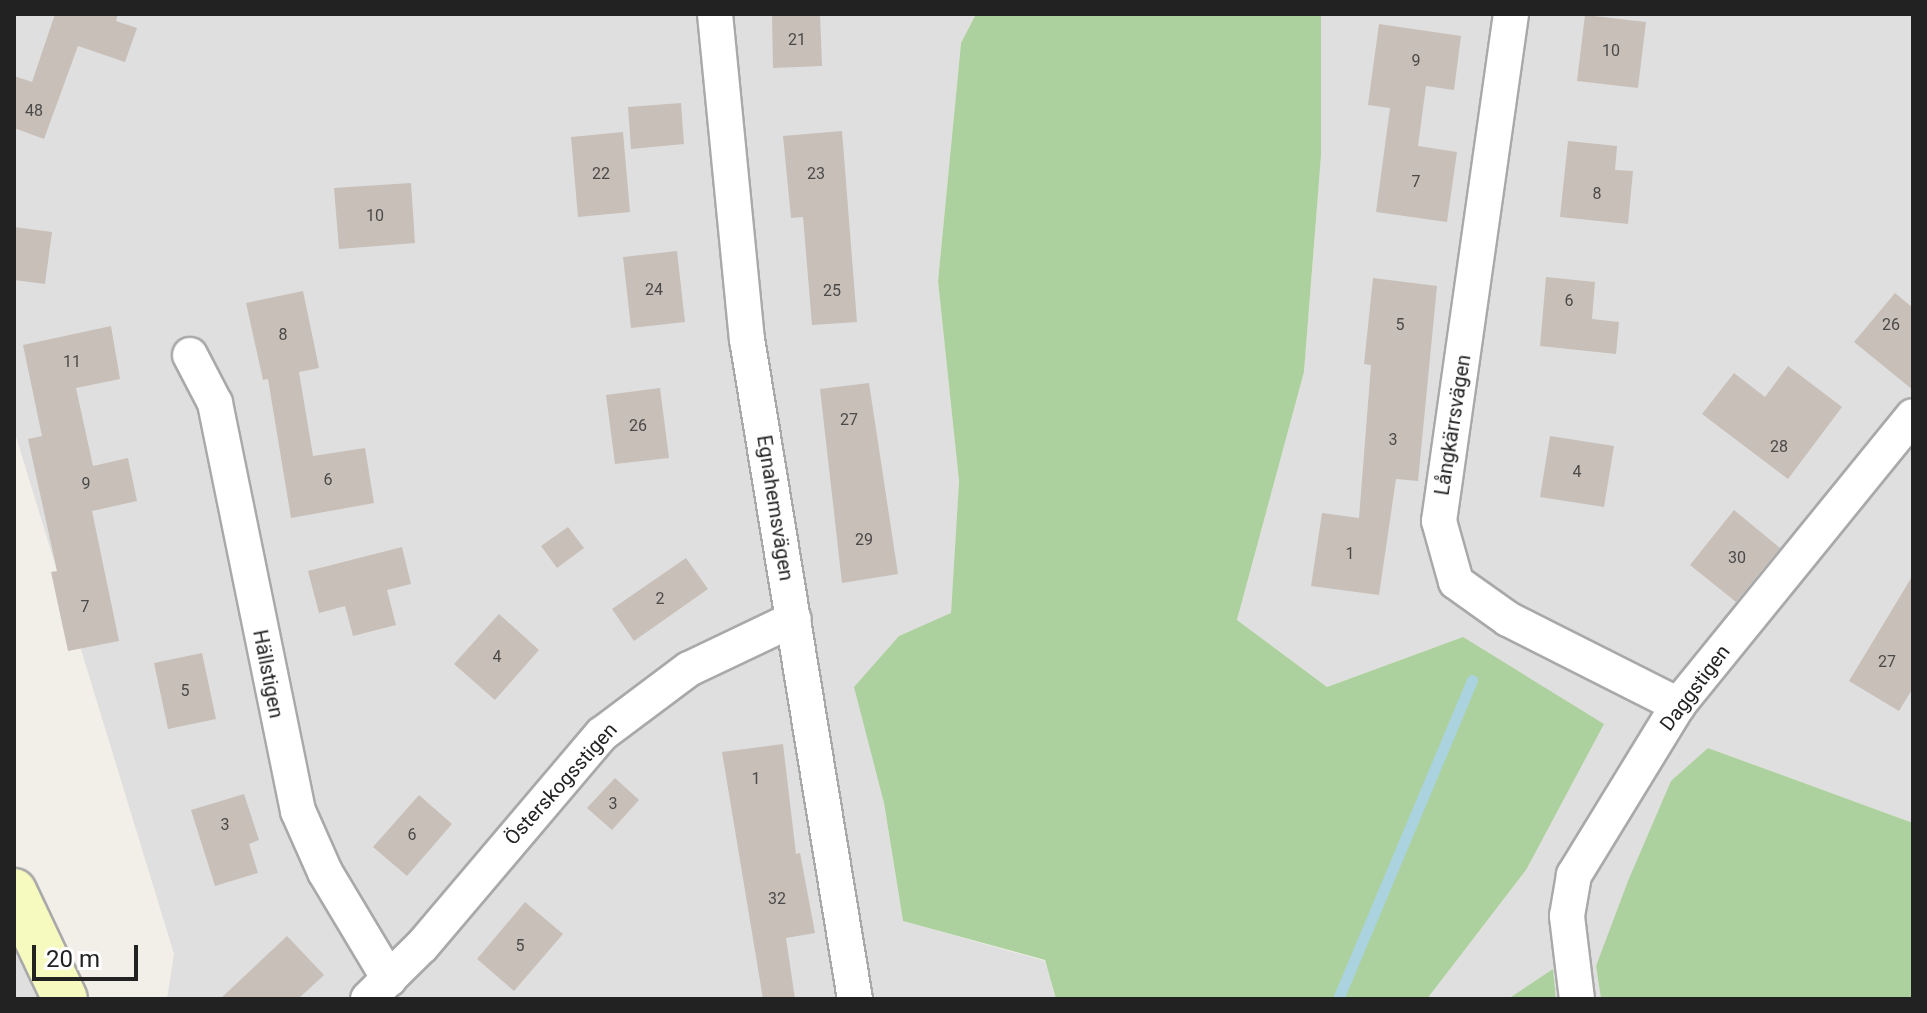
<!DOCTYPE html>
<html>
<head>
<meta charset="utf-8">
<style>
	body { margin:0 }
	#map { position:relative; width:1927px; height:1013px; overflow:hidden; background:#f2efe9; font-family:Roboto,sans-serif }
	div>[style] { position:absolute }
	.residential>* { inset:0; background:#e0dfdf }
	.forest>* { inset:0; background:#add19e }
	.stream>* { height:11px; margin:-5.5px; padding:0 5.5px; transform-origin:5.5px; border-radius:5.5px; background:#aad3df }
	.building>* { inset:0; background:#c7bfb8 }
	.roads { filter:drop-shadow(2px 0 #a9a9a9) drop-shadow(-2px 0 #a9a9a9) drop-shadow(0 2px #a9a9a9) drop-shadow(0 -2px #a9a9a9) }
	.street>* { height:34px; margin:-17px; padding:0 17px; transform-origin:17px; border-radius:17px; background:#fff }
	.secondary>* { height:44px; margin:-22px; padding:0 22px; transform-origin:22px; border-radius:22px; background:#f7fabf }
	span { translate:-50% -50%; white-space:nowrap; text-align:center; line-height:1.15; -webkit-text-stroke:6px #fff; paint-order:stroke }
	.number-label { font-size:16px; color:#4b4948 }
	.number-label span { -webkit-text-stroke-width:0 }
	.street-label { font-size:20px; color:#222 }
	.frame { position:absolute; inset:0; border:16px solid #222; pointer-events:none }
	.scale { position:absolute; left:32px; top:945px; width:106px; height:36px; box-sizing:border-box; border:4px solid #222; border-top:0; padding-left:10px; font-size:24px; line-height:28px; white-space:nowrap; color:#222; -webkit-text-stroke:6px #fff; paint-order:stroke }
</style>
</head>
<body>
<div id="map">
	<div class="residential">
		<i style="clip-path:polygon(14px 14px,976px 14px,961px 43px,938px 281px,959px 481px,951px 614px,899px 636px,884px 803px,903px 921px,1045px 961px,1056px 999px,167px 999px,174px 954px,14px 430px)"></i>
		<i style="clip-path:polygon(1321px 14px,1913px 14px,1913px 823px,1708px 748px,1596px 965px,1601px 999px,1556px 999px,1553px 970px,1508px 999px,1427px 999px,1526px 870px,1463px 637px,1327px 687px,1237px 620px,1304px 372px,1321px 156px)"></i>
		<i style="clip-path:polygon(14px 945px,42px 999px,14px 999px)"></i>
	</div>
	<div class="forest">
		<i style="clip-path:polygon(976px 14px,1321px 14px,1321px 156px,1304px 372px,1237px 620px,1327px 687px,1463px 637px,1604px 724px,1526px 870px,1427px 999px,1056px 999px,1045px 960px,903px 921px,884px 803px,854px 687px,899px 636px,951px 613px,959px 481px,938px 281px,961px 43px)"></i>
		<i style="clip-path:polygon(1708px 748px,1913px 823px,1913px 999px,1601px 999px,1596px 966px,1628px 881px,1671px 781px)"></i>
		<i style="clip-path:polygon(1553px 969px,1556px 999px,1508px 999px)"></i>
	</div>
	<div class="stream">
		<i style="left:1338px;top:999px;width:346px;rotate:-67.2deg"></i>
	</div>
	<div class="building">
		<i style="clip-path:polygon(55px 14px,118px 14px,116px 21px,137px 28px,125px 62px,78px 46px,44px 139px,14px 128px,14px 76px,32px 82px)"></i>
		<i style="clip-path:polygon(772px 14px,820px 14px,822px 66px,773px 68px)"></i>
		<i style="clip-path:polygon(1585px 15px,1646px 22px,1638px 88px,1577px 81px)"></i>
		<i style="clip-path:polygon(1379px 24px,1461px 36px,1454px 90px,1426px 86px,1418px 146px,1457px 152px,1447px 222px,1376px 212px,1390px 108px,1368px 105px)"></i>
		<i style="clip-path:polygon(681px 103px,684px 144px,631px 149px,628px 107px)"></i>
		<i style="clip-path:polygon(842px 131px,857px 322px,812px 325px,803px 217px,791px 218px,783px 136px)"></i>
		<i style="clip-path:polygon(623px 132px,630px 212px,578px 217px,571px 137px)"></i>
		<i style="clip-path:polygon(1568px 141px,1617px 146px,1615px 170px,1633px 171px,1628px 224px,1560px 217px)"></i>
		<i style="clip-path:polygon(411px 183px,415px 243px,339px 249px,334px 188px)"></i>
		<i style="clip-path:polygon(14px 227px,52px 232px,45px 284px,14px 280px)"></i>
		<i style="clip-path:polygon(677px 251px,685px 322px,631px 328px,623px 257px)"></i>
		<i style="clip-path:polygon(1546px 277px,1595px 282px,1592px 319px,1619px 322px,1616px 354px,1540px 346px)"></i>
		<i style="clip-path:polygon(1373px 278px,1437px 286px,1418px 481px,1396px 479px,1379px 595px,1311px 586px,1322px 513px,1359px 518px,1371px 365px,1364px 364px)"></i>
		<i style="clip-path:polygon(303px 291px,319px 368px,299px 372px,313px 456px,365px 448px,374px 503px,291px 518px,268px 379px,263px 380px,246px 303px)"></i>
		<i style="clip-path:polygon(1895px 293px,1913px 308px,1913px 390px,1854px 342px)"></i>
		<i style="clip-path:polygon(111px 326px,120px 379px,76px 388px,93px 466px,128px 458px,137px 501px,92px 511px,119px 641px,68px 651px,51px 572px,57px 571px,28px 439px,42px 436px,23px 345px)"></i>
		<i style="clip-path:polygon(1788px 366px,1842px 407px,1788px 479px,1702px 414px,1734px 373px,1765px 397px)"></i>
		<i style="clip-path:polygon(869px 383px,898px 574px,842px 583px,820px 389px)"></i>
		<i style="clip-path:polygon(660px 388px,669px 458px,615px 464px,606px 395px)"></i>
		<i style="clip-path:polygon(1550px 436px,1614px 446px,1604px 507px,1540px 497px)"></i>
		<i style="clip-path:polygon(1734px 510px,1780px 548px,1736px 602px,1690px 565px)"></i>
		<i style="clip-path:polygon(568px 527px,584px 548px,557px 568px,541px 546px)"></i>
		<i style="clip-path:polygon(402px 547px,411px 584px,387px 590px,396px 625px,353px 636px,345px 606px,319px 613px,308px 571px)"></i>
		<i style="clip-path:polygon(686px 558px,708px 589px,634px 641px,612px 609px)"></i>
		<i style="clip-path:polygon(1913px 575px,1913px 688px,1899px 711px,1849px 681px)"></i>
		<i style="clip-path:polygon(499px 614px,539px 650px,495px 700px,454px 664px)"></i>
		<i style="clip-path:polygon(202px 653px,216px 719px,168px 729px,154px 663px)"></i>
		<i style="clip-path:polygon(783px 744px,796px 854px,800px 853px,815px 933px,786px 938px,795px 999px,763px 999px,722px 752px)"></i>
		<i style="clip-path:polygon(615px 778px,639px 800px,612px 830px,587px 808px)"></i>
		<i style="clip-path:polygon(244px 794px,259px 840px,249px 844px,258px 873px,215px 886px,191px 810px)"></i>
		<i style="clip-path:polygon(419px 795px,452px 824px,407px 876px,373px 847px)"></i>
		<i style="clip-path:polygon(525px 902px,563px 934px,514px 991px,477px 959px)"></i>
		<i style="clip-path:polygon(287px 936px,324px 975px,298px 999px,220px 999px)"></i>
	</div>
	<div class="roads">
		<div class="street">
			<i style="left:715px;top:14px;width:327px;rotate:84.4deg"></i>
			<i style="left:747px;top:339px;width:669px;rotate:80.71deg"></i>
			<i style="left:1511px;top:14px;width:512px;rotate:98.08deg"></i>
			<i style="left:1439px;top:521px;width:63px;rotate:74.4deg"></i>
			<i style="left:1456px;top:582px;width:64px;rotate:35.4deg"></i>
			<i style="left:1508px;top:619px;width:191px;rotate:26.8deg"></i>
			<i style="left:190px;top:355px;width:54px;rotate:62.5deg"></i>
			<i style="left:215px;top:403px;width:416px;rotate:78.5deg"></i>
			<i style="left:298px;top:811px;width:67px;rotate:66.1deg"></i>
			<i style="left:325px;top:872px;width:125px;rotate:59.1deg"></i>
			<i style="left:368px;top:999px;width:76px;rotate:-44.5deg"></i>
			<i style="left:422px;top:946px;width:278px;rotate:-49.7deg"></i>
			<i style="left:602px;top:734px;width:109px;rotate:-36.8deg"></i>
			<i style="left:689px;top:669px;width:116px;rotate:-25.5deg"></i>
			<i style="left:1577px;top:999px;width:84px;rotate:-96.9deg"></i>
			<i style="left:1567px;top:916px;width:42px;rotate:-80.3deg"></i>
			<i style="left:1574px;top:875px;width:199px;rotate:-58.5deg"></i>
			<i style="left:1678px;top:705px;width:372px;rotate:-50.9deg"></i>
		</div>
		<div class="secondary">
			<i style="left:14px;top:891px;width:119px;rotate:64.7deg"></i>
		</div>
	</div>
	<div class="number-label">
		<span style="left:797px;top:40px">21</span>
		<span style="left:1611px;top:51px">10</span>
		<span style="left:1416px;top:61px">9</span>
		<span style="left:34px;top:111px">48</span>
		<span style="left:601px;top:174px">22</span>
		<span style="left:816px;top:174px">23</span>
		<span style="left:1416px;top:182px">7</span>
		<span style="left:1597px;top:194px">8</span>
		<span style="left:375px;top:216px">10</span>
		<span style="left:654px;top:290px">24</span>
		<span style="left:832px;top:291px">25</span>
		<span style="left:1569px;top:301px">6</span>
		<span style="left:1400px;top:325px">5</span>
		<span style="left:1891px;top:325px">26</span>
		<span style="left:283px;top:335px">8</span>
		<span style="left:72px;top:362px">11</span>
		<span style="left:849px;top:420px">27</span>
		<span style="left:638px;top:426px">26</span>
		<span style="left:1393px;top:440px">3</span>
		<span style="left:1779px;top:447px">28</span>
		<span style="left:1577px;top:472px">4</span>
		<span style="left:328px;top:480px">6</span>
		<span style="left:86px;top:484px">9</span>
		<span style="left:864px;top:540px">29</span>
		<span style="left:1350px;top:554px">1</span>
		<span style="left:1737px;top:558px">30</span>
		<span style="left:660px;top:599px">2</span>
		<span style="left:85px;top:607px">7</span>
		<span style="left:497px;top:657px">4</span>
		<span style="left:1887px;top:662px">27</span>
		<span style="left:185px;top:691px">5</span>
		<span style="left:756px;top:779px">1</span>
		<span style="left:613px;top:804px">3</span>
		<span style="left:225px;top:825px">3</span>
		<span style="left:412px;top:835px">6</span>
		<span style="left:777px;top:899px">32</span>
		<span style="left:520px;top:946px">5</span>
	</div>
	<div class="street-label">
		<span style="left:1453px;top:425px;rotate:-81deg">Långkärrsvägen</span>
		<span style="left:775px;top:508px;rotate:81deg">Egnahemsvägen</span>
		<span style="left:268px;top:674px;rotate:79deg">Hällstigen</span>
		<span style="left:1695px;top:688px;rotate:-53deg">Daggstigen</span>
		<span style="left:561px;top:784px;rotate:-48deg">Österskogsstigen</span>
	</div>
	<div class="frame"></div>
	<div class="scale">20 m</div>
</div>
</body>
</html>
